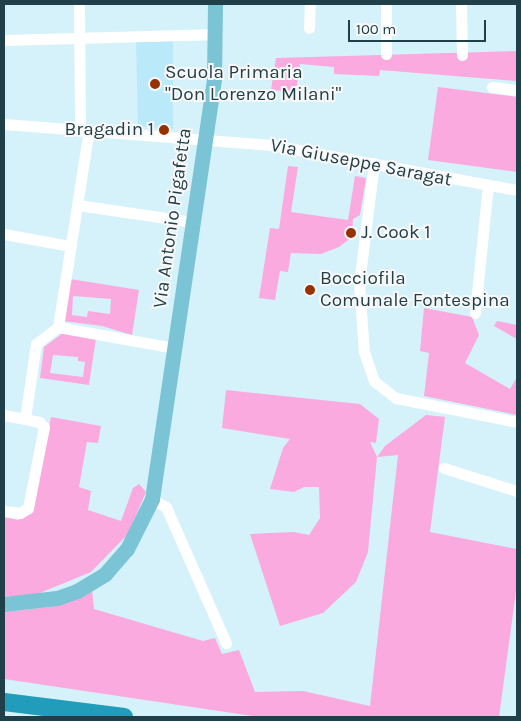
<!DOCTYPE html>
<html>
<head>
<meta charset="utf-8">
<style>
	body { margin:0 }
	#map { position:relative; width:521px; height:721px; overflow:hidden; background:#d5f1fa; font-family:Karla,sans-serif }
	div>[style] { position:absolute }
	.built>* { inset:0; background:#baeaf9 }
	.green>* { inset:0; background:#faaadf }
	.minor>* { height:11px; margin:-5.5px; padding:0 5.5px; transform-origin:5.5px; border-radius:5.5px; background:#fff }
	.major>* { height:15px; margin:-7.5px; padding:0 7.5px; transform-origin:7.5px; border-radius:7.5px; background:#7ac4d6 }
	.highway>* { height:18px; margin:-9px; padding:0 9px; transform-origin:9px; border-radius:9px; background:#219cbb }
	.dots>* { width:14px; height:14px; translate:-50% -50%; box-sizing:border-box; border:2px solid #f8f8f8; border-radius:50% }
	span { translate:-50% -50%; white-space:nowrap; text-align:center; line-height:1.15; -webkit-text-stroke:4px #f8f8f8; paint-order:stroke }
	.poi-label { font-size:19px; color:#213f48 }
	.left { translate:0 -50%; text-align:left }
	.right { translate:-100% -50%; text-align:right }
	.street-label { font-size:19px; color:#213f48 }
	.frame { position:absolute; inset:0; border:5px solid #213f48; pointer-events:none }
	.scale { position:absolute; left:348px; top:20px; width:138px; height:22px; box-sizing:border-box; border:2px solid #213f48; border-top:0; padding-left:6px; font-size:15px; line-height:18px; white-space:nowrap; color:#213f48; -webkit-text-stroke:4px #f8f8f8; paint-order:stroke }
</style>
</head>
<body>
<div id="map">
	<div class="built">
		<i style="clip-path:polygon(173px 41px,173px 129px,138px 126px,136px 42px)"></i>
	</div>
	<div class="green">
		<i style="clip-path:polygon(517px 51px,517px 81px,380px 70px,379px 76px,334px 74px,334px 67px,300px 64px,296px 92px,271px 90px,276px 58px)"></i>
		<i style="clip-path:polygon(438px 87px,517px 97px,517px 172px,428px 160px)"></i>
		<i style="clip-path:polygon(288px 166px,298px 167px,291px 212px,348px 220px,355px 176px,366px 178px,360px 215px,353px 219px,352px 237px,339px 247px,321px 254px,291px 253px,288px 272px,280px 271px,275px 300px,259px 298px,270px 228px,279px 229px)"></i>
		<i style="clip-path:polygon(evenodd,70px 279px,139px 290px,132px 335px,102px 326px,63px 321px,70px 279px,73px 296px,111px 299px,110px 314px,88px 311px,87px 317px,72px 315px,73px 296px)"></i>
		<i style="clip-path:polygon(424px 308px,472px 317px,479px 335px,465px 363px,510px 389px,517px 377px,517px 415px,424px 396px,429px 353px,420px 351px)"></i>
		<i style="clip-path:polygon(497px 321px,517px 325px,517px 339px,494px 326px)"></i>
		<i style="clip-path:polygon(evenodd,63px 333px,96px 338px,89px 385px,40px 378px,44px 347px,63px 333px,53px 355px,78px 357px,78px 361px,85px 362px,83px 377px,50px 373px,53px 355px)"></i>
		<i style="clip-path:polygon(226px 390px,360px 404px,379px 419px,376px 443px,370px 442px,377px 457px,385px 446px,426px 415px,445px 417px,430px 532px,517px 549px,517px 584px,499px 717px,259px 717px,4px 679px,4px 612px,49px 607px,92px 590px,94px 609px,203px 641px,215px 638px,222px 654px,239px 650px,255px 692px,303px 691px,370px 706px,398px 455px,377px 457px,368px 552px,356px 582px,323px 613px,280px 626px,250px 534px,294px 532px,309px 535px,320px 518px,319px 487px,304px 487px,294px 492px,270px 489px,283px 448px,290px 439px,222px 428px)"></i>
		<i style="clip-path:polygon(51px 417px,101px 426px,98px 443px,87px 442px,79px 487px,91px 491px,88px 510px,121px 521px,133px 488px,139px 484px,146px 492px,128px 534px,91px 572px,35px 595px,4px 597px,4px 517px,18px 520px,33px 512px)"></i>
	</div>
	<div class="minor">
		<i style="left:79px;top:4px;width:125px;rotate:89.5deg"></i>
		<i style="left:386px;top:4px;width:50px;rotate:90deg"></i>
		<i style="left:461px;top:4px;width:51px;rotate:88.9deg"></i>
		<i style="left:309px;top:28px;width:24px;rotate:-88deg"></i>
		<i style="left:4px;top:40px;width:213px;rotate:-1.6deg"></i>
		<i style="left:492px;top:87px;width:25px;rotate:7deg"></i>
		<i style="left:4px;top:124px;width:269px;rotate:4.5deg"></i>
		<i style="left:272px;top:145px;width:249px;rotate:10.4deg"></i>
		<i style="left:374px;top:163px;width:122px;rotate:97.1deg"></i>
		<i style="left:359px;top:284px;width:68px;rotate:85.8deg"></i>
		<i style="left:364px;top:352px;width:31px;rotate:71deg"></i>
		<i style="left:374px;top:381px;width:28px;rotate:38deg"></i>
		<i style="left:396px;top:398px;width:123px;rotate:11.2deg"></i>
		<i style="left:78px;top:205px;width:116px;rotate:8.4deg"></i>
		<i style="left:4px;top:234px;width:68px;rotate:10.2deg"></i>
		<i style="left:475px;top:313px;width:128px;rotate:-84.2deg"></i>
		<i style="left:58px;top:327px;width:199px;rotate:-81.1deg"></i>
		<i style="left:58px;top:327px;width:119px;rotate:10.2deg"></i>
		<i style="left:4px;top:415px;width:36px;rotate:11deg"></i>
		<i style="left:39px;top:422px;width:7px;rotate:45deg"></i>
		<i style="left:44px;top:427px;width:83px;rotate:101.2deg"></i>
		<i style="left:28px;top:508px;width:9px;rotate:148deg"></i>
		<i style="left:20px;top:513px;width:16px;rotate:-173deg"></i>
		<i style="left:25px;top:419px;width:76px;rotate:-81.7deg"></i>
		<i style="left:36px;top:344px;width:28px;rotate:-38deg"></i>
		<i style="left:444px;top:468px;width:77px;rotate:17.5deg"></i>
		<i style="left:152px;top:499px;width:16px;rotate:30deg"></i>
		<i style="left:166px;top:507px;width:149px;rotate:66.2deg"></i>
	</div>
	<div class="major">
		<i style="left:4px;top:604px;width:53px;rotate:-6.5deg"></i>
		<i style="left:57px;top:598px;width:21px;rotate:-19deg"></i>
		<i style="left:77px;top:591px;width:33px;rotate:-31deg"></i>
		<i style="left:105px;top:574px;width:33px;rotate:-49deg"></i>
		<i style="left:127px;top:549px;width:56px;rotate:-63.4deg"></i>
		<i style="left:152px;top:499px;width:427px;rotate:-81.6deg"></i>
		<i style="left:214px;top:77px;width:73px;rotate:-89.2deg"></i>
	</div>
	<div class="highway">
		<i style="left:4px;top:702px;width:121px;rotate:7.1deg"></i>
	</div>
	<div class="dots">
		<i style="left:155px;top:84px;background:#963100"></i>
		<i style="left:164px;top:130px;background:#963100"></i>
		<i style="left:351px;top:233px;background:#963100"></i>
		<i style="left:310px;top:290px;background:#963100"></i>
	</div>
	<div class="poi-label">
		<span class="left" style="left:165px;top:84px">Scuola Primaria<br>"Don Lorenzo Milani"</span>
		<span class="right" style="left:154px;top:130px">Bragadin 1</span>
		<span class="left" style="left:361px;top:233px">J. Cook 1</span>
		<span class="left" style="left:320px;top:290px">Bocciofila<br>Comunale Fontespina</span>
	</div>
	<div class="street-label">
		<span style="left:361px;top:163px;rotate:11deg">Via Giuseppe Saragat</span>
		<span style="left:173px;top:218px;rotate:-82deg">Via Antonio Pigafetta</span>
	</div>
	<div class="frame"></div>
	<div class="scale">100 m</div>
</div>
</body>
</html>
